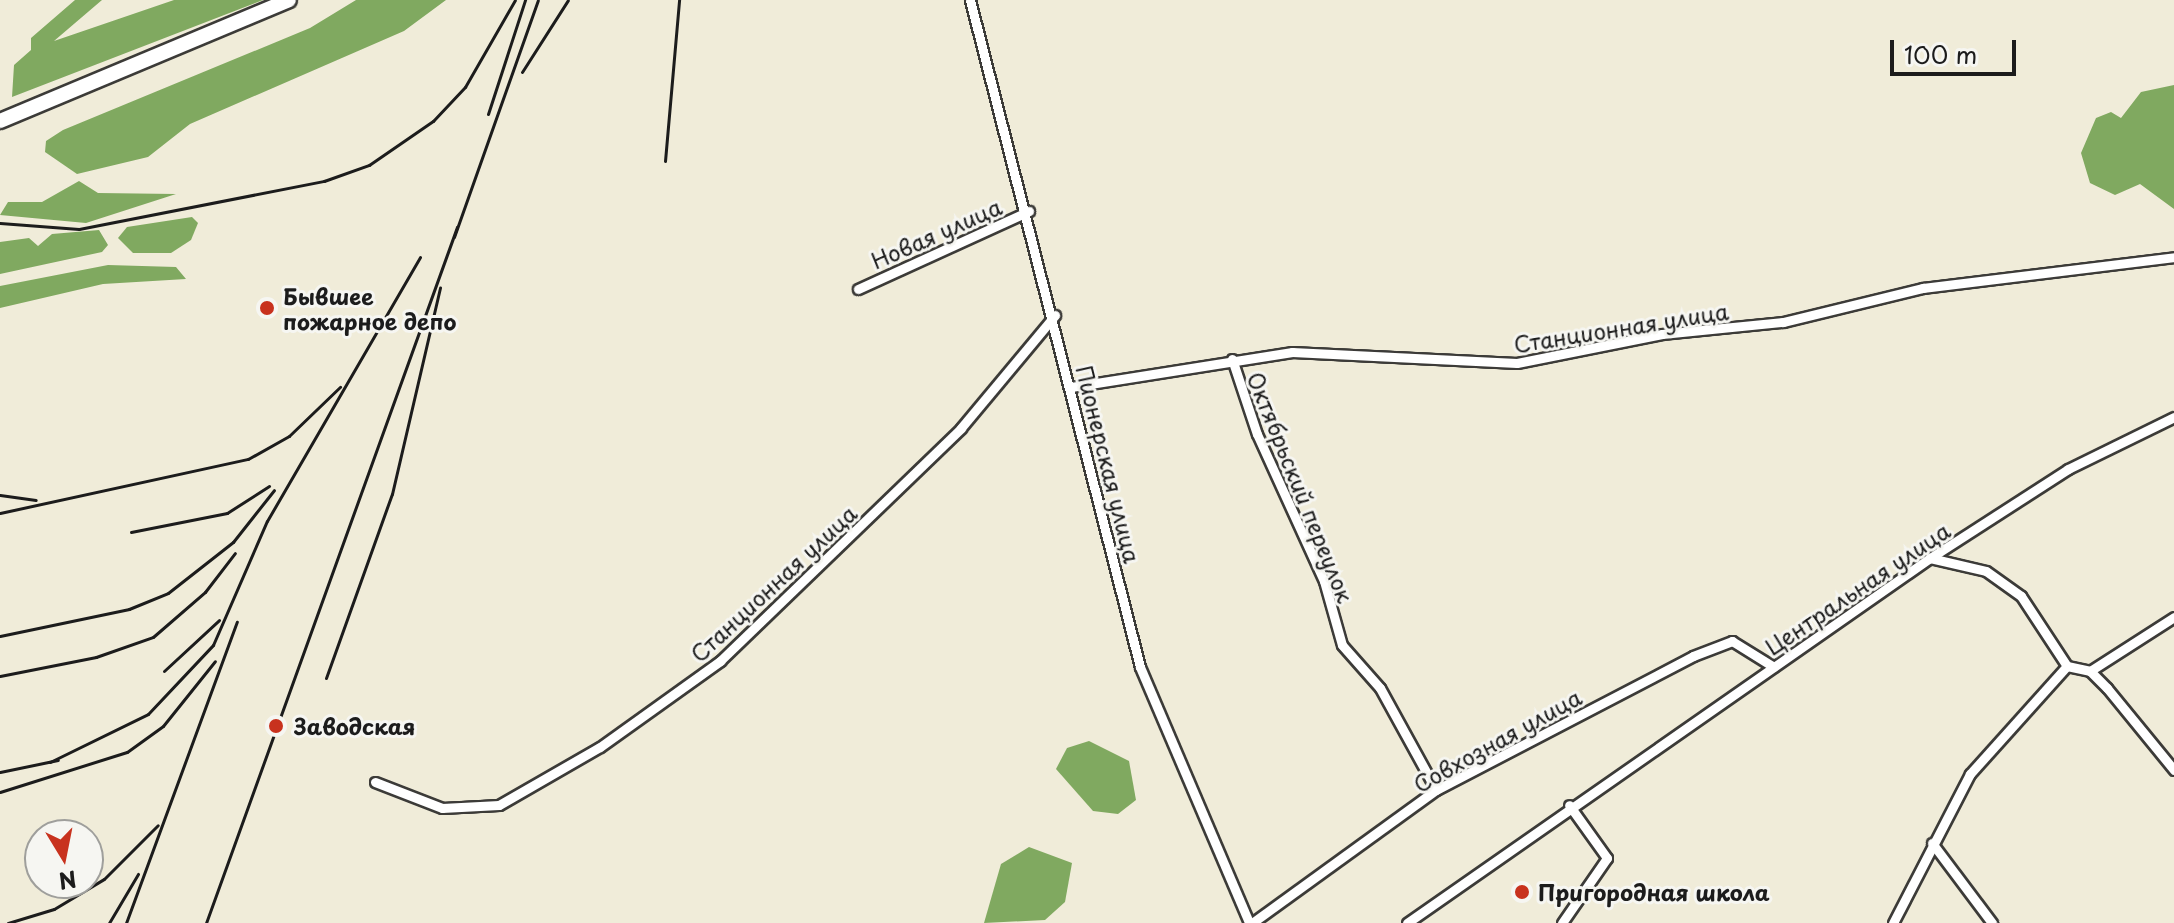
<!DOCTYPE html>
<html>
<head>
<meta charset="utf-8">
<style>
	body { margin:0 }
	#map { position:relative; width:2174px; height:923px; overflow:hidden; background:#f0ecd9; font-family:"Playpen Sans",sans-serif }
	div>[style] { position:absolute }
	.forest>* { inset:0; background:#80a960 }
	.roads { filter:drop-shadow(2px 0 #3c3b38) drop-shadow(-2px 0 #3c3b38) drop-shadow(0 2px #3c3b38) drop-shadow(0 -2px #3c3b38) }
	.street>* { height:9px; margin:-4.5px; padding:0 4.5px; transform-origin:4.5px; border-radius:4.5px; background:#fff }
	.primary>* { height:14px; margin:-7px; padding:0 7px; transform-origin:7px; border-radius:7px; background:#fff }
	.rail>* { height:3px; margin:-1.5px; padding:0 1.5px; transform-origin:1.5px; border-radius:1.5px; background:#1c1c1c }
	.dots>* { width:22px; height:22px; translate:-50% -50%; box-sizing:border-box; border:4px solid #f6f6f2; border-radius:50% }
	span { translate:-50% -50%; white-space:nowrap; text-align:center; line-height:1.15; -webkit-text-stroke:6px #f6f6f2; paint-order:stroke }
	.street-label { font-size:22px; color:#1c1c1c }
	.poi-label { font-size:22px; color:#1c1c1c; font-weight:700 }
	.left { translate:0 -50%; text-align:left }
	.north { position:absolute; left:24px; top:819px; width:80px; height:80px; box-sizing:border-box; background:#f6f6f2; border:2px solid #9f9f9c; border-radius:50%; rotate:170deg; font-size:22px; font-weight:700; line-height:32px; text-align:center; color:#1c1c1c }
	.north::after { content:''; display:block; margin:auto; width:28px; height:36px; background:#c8321e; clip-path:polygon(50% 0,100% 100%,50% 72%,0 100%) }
	.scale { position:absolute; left:1890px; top:40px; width:126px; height:36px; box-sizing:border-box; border:4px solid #1c1c1c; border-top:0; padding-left:10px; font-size:24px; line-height:28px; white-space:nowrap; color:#1c1c1c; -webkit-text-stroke:6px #f6f6f2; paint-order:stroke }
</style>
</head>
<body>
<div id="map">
	<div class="forest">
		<i style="clip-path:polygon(75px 0,102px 0,54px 41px,174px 0,263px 0,12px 97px,14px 65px,31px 50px,31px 38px)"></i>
		<i style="clip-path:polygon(356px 0,446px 0,404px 31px,190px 124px,148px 157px,77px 174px,45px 152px,46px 141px,63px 130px,310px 28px)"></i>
		<i style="clip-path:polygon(2174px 85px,2174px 209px,2140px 184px,2115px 195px,2090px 183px,2081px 153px,2096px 118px,2111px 112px,2121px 118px,2141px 92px)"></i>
		<i style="clip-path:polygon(79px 181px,98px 193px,176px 194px,86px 223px,0 215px,8px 202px,42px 202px)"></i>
		<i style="clip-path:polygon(192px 217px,198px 223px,191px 240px,171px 253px,133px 253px,118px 238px,127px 227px)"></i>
		<i style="clip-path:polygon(99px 230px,108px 245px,102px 252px,0 274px,0 242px,29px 238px,38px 246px,52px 234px)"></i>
		<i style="clip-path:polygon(108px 265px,176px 267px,186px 279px,103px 284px,0 308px,0 286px)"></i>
		<i style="clip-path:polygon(1089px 741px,1129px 761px,1136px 800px,1118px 814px,1093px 811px,1056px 769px,1067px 748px)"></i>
		<i style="clip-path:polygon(1029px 847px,1072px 863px,1065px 902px,1045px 920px,984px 923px,1001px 864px)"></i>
	</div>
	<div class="roads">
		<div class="street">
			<i style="left:970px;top:0;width:688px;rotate:75.7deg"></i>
			<i style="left:1140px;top:667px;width:278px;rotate:66.9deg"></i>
			<i style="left:858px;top:289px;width:188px;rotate:-24.5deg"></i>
			<i style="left:1232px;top:359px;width:79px;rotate:71.6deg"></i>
			<i style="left:1257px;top:434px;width:162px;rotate:65.5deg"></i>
			<i style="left:1324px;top:581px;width:66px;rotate:74.3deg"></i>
			<i style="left:1342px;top:645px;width:57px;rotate:48.5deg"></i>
			<i style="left:1380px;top:688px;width:116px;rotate:61.2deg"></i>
			<i style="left:1071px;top:387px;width:224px;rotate:-9deg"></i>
			<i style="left:1292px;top:352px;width:225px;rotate:2.8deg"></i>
			<i style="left:1517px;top:363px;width:148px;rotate:-11.3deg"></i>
			<i style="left:1662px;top:334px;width:122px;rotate:-5.7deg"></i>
			<i style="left:1783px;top:322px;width:144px;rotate:-13.7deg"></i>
			<i style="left:1923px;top:288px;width:253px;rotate:-7deg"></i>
			<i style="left:1930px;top:558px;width:57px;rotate:13.1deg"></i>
			<i style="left:1986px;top:571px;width:43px;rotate:35.5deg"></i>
			<i style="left:2021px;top:596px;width:84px;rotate:56.7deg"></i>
			<i style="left:2067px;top:666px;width:24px;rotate:12deg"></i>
			<i style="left:2090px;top:671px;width:24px;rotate:45deg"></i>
			<i style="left:2107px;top:688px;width:106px;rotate:50.7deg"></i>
			<i style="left:2090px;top:671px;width:100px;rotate:-32.7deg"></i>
			<i style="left:375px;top:782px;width:72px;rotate:21.2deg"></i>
			<i style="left:442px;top:808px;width:57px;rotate:-3deg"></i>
			<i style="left:499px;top:805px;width:116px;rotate:-29.9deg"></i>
			<i style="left:600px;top:747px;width:148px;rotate:-35.6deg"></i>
			<i style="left:720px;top:661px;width:335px;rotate:-44deg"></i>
			<i style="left:961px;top:428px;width:147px;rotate:-50.2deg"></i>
			<i style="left:1932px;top:843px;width:100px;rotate:53.1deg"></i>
			<i style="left:1252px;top:923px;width:227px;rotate:-35.9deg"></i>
			<i style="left:1436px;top:790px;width:290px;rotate:-27.5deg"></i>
			<i style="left:1693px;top:656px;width:42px;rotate:-21deg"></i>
			<i style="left:1732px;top:641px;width:49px;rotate:31.8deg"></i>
			<i style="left:1407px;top:923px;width:638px;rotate:-34.91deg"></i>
			<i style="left:1930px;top:558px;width:164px;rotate:-32.8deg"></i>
			<i style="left:2068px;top:469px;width:118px;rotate:-26.1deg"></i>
			<i style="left:1562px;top:923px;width:79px;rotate:-55.3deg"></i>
			<i style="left:1607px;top:858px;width:65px;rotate:-125.6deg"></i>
			<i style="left:1893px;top:923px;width:168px;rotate:-62.7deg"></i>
			<i style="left:1970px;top:774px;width:145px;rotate:-48.1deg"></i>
		</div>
		<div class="primary">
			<i style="left:0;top:121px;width:313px;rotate:-22.7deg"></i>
		</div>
	</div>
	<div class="rail">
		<i style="left:522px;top:72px;width:85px;rotate:-57.4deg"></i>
		<i style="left:488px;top:114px;width:120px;rotate:-72deg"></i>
		<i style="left:665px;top:161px;width:162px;rotate:-85deg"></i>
		<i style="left:0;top:223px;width:79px;rotate:4.3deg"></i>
		<i style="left:79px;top:229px;width:250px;rotate:-11.1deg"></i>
		<i style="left:324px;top:181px;width:48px;rotate:-19.6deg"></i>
		<i style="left:369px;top:165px;width:78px;rotate:-34.5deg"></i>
		<i style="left:433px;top:121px;width:47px;rotate:-46.7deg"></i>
		<i style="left:465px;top:87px;width:100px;rotate:-60.1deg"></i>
		<i style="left:454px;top:237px;width:251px;rotate:-70.5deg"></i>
		<i style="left:0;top:495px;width:36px;rotate:8deg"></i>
		<i style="left:0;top:513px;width:254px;rotate:-12.3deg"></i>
		<i style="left:248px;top:459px;width:47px;rotate:-29.3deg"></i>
		<i style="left:289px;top:436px;width:71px;rotate:-43.9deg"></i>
		<i style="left:131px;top:532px;width:98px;rotate:-11.2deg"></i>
		<i style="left:227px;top:513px;width:50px;rotate:-32.7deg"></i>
		<i style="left:0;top:636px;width:132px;rotate:-11.8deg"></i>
		<i style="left:129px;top:609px;width:42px;rotate:-22.3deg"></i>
		<i style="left:168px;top:593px;width:83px;rotate:-38.1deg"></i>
		<i style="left:233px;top:542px;width:66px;rotate:-51.7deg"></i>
		<i style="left:164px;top:671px;width:75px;rotate:-42.8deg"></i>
		<i style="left:0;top:676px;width:98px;rotate:-11.2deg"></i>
		<i style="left:96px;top:657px;width:60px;rotate:-19.3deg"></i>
		<i style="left:153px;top:637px;width:69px;rotate:-40.9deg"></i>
		<i style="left:205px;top:592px;width:49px;rotate:-52.4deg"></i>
		<i style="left:326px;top:678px;width:195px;rotate:-70.3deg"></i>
		<i style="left:392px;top:494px;width:212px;rotate:-76.9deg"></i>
		<i style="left:50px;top:762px;width:109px;rotate:-26.1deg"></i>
		<i style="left:148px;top:714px;width:95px;rotate:-46.7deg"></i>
		<i style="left:213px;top:645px;width:135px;rotate:-66.5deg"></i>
		<i style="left:267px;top:521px;width:305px;rotate:-59.9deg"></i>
		<i style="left:0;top:772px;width:59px;rotate:-11.7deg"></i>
		<i style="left:0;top:792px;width:133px;rotate:-17.5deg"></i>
		<i style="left:127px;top:752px;width:44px;rotate:-35.8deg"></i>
		<i style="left:163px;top:726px;width:83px;rotate:-51.3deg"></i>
		<i style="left:8px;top:923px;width:48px;rotate:-16.9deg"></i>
		<i style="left:54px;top:909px;width:58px;rotate:-31deg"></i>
		<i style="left:104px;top:879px;width:76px;rotate:-45deg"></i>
		<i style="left:109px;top:923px;width:57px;rotate:-59.4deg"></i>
		<i style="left:126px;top:923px;width:321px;rotate:-69.8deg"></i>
		<i style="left:206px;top:923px;width:740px;rotate:-70.17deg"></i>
	</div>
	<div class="dots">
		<i style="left:267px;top:308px;background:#c8321e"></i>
		<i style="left:276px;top:726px;background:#c8321e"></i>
		<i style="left:1522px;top:892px;background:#c8321e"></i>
	</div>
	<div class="street-label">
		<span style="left:936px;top:233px;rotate:-24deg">Новая улица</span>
		<span style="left:1621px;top:327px;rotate:-9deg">Станционная улица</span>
		<span style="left:1109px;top:464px;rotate:76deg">Пионерская улица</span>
		<span style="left:1301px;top:487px;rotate:68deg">Октябрьский переулок</span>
		<span style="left:773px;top:583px;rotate:-43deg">Станционная улица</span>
		<span style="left:1857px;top:588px;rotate:-34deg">Центральная улица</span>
		<span style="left:1497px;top:740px;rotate:-29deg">Совхозная улица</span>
	</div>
	<div class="poi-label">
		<span class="left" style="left:283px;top:308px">Бывшее<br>пожарное депо</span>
		<span class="left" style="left:294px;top:726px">Заводская</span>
		<span class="left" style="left:1538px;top:892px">Пригородная школа</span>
	</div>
	<div class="north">N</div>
	<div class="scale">100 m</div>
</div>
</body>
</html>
